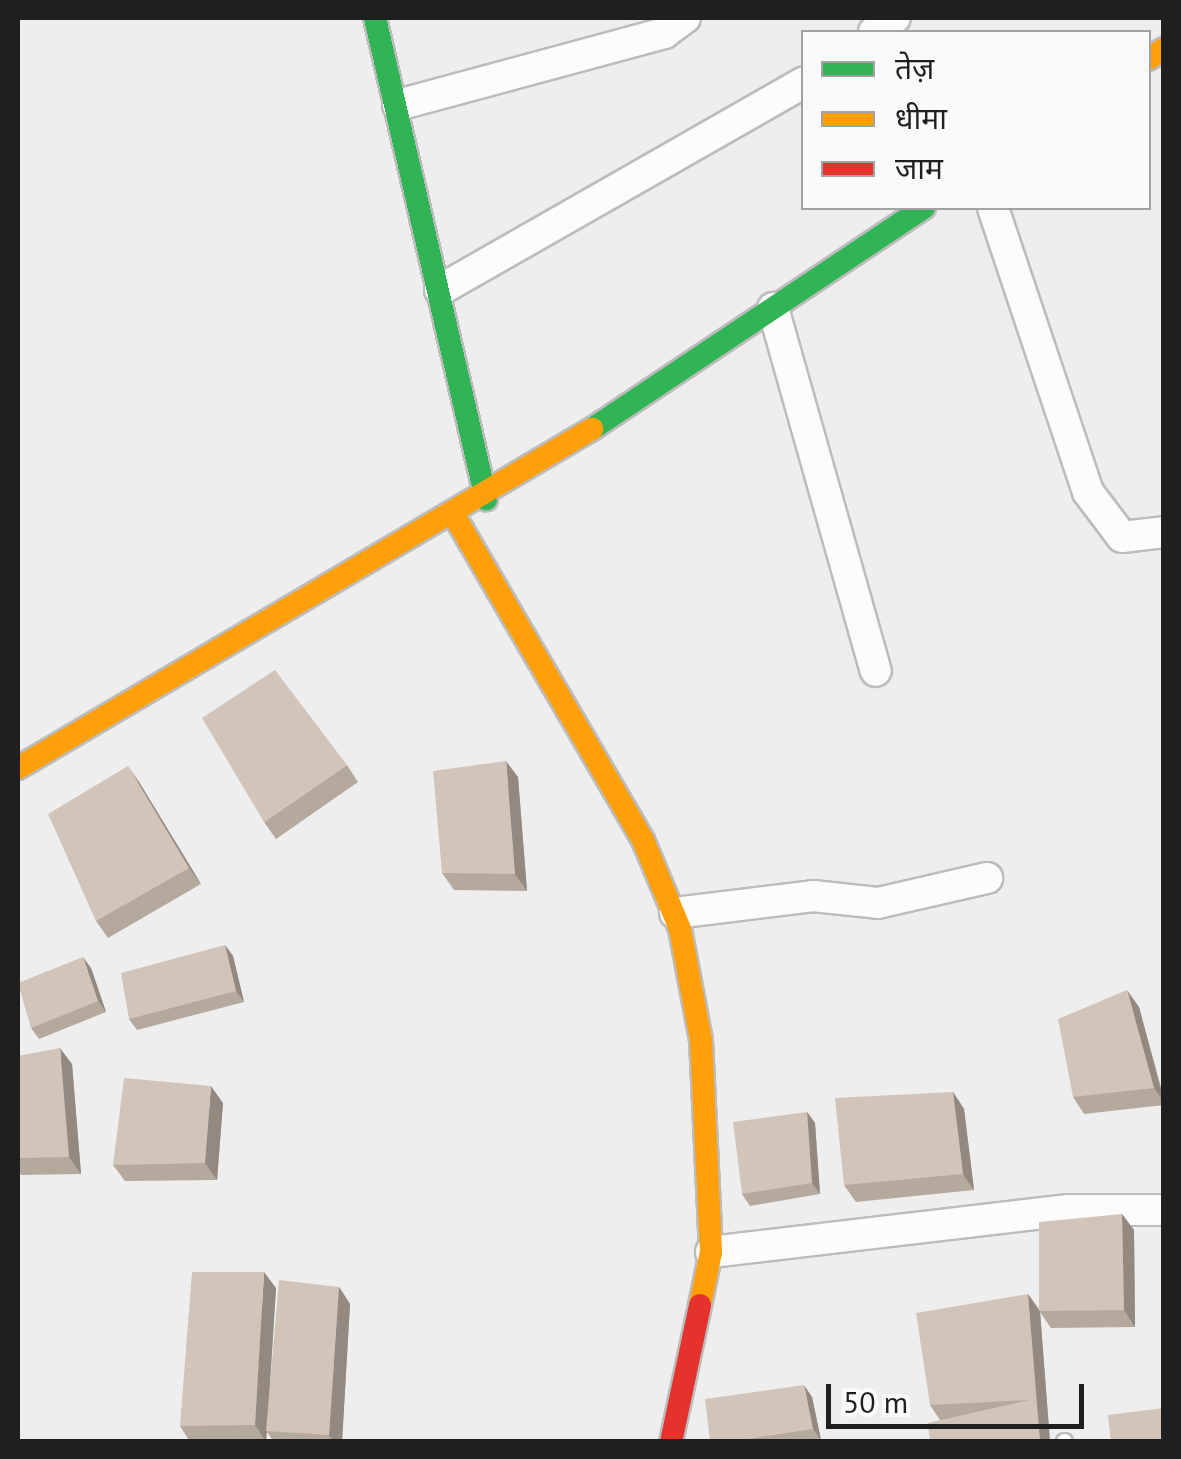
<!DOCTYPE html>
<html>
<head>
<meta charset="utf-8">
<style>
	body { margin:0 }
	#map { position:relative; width:1181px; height:1459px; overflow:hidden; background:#eee; font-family:"PT Sans","Noto Sans Devanagari",sans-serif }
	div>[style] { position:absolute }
	.roads { filter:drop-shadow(2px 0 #bcbcbc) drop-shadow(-2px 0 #bcbcbc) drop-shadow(0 2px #bcbcbc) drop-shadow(0 -2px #bcbcbc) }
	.lane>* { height:15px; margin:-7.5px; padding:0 7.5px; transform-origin:7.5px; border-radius:7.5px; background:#fcfcfc }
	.street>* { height:30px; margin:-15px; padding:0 15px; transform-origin:15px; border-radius:15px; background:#fcfcfc }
	.fast>* { height:22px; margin:-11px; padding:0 11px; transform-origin:11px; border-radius:11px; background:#30b455 }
	.slow>* { height:22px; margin:-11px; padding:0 11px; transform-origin:11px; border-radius:11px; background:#ff9f0a }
	.jam>* { height:22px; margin:-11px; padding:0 11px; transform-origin:11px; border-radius:11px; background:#e5322d }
	.wall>* { inset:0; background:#b5a99e }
	.shaded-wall>* { inset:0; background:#938981 }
	.building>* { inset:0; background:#d2c4b8 }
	span { translate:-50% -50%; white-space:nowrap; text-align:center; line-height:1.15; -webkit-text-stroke:8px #fafafc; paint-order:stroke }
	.frame { position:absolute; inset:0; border:20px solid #1f1f20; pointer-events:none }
	.legend { position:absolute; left:801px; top:30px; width:350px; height:180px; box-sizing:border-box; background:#fafafc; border:2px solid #a2a2a4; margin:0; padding:12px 18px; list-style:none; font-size:30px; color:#1f1f20 }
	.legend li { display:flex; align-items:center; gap:20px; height:50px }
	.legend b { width:50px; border:2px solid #a2a2a4 }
	.scale { position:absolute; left:826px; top:1384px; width:258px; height:45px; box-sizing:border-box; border:5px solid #1f1f20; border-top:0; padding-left:12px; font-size:30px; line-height:35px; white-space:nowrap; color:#1f1f20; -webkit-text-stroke:8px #fafafc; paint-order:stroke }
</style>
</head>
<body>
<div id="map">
	<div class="roads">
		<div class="lane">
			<i style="left:1064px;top:1441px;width:1px;rotate:90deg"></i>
		</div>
		<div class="street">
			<i style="left:874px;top:32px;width:25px;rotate:-34deg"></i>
			<i style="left:398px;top:105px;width:276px;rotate:-15.1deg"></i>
			<i style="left:664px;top:33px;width:26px;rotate:-36deg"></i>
			<i style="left:993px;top:208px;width:299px;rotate:71.5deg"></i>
			<i style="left:1088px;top:492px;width:56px;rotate:52.9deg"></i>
			<i style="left:1122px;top:537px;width:42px;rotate:-6.8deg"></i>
			<i style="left:440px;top:290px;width:419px;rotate:-29.7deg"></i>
			<i style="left:773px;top:308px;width:377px;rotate:74.2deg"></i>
			<i style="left:675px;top:913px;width:139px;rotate:-7deg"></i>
			<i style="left:813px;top:896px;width:65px;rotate:6.1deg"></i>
			<i style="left:878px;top:903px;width:112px;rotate:-12.9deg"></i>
			<i style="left:711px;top:1252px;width:360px;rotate:-6.7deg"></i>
			<i style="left:1069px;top:1210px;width:95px"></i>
		</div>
		<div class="fast">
			<i style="left:375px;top:18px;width:494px;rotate:77deg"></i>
			<i style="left:592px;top:429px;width:399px;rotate:-33.7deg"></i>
		</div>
		<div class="slow">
			<i style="left:1148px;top:59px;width:19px;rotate:-32deg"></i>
			<i style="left:455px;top:517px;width:374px;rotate:59.8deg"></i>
			<i style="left:643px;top:840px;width:96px;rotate:67.4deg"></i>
			<i style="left:680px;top:929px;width:113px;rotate:79.3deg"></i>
			<i style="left:701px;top:1040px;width:212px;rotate:87.3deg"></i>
			<i style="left:711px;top:1252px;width:54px;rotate:101.7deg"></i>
			<i style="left:18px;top:768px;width:667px;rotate:-30.57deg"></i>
		</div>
		<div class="jam">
			<i style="left:671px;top:1442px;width:140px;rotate:-78deg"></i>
		</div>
	</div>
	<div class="wall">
		<i style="clip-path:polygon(347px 765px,358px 782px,276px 839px,264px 822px)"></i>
		<i style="clip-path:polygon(518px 777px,527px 891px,454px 890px,442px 873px)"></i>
		<i style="clip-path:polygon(139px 782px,201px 884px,108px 938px,96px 921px)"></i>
		<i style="clip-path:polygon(225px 945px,233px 956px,244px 1002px,137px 1030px,129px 1019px)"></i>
		<i style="clip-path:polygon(91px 968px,106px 1012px,39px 1039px,31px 1028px)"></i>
		<i style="clip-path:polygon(1139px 1007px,1164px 1098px,1164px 1105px,1084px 1114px,1073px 1097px)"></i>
		<i style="clip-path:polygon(18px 1056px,72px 1064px,81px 1174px,21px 1175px,18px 1170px)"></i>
		<i style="clip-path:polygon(953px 1092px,964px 1109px,974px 1190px,856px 1202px,844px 1185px)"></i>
		<i style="clip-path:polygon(223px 1103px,217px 1180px,125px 1181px,113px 1165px)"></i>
		<i style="clip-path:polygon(807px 1112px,815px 1123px,820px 1194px,750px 1206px,742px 1194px)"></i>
		<i style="clip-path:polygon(1122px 1214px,1134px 1230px,1135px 1327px,1051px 1328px,1040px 1312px,1050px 1442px,930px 1442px,940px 1420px,930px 1405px,1028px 1294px,1039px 1310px)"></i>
		<i style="clip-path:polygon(339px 1287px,350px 1304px,342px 1442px,274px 1442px,267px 1432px,266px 1442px,190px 1442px,180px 1426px,276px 1288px,270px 1386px)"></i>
		<i style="clip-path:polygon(812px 1397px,821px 1440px,710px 1442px)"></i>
	</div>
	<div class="shaded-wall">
		<i style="clip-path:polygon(506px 761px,518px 777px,527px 891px,515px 874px)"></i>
		<i style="clip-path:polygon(128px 766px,139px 782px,201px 884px,189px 868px)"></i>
		<i style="clip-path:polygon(225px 945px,233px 956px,244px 1002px,236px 991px)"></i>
		<i style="clip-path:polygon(83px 957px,91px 968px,106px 1012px,98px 1001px)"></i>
		<i style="clip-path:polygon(1127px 990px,1139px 1007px,1164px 1102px,1154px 1088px)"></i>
		<i style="clip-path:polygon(60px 1048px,72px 1064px,81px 1174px,69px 1157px)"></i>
		<i style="clip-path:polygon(211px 1086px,223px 1103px,217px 1180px,205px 1163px)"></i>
		<i style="clip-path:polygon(953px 1092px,964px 1109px,974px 1190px,963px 1174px)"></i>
		<i style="clip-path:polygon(807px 1112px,815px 1123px,820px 1194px,812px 1183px)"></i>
		<i style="clip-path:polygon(1122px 1214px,1134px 1230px,1135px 1327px,1124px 1310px)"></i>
		<i style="clip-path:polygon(264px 1272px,276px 1288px,266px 1442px,255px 1425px)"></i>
		<i style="clip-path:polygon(339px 1287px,350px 1304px,342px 1442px,334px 1442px,329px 1435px)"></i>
		<i style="clip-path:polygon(1028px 1294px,1040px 1311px,1050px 1442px,1040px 1442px)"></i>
		<i style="clip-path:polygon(804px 1385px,812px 1397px,821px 1440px,813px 1429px)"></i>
	</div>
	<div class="building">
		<i style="clip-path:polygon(275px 670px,347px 765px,264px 822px,202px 718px)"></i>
		<i style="clip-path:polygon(506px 761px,515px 874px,442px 873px,433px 771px)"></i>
		<i style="clip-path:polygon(128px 766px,189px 868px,96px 921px,48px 814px)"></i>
		<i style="clip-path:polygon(225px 945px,236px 991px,129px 1019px,121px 973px)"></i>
		<i style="clip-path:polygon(83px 957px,98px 1001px,31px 1028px,18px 983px)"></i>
		<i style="clip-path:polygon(1127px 990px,1154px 1088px,1073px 1097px,1058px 1019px)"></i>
		<i style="clip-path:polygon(60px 1048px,69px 1157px,18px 1158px,18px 1056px)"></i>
		<i style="clip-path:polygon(124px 1078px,211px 1086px,205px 1163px,113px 1165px)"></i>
		<i style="clip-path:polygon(953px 1092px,963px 1174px,844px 1185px,835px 1098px)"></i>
		<i style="clip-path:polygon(807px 1112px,812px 1183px,742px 1194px,733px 1122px)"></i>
		<i style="clip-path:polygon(1122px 1214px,1124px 1310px,1039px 1311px,1039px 1222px)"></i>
		<i style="clip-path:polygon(192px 1272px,264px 1272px,255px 1425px,180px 1426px)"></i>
		<i style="clip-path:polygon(279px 1280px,339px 1287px,329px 1435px,266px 1431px)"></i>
		<i style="clip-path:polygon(1028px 1294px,1040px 1442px,930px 1442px,928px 1423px,1029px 1400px,930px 1405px,916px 1313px)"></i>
		<i style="clip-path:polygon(804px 1385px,813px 1429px,728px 1442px,710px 1442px,705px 1399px)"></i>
		<i style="clip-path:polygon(1164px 1408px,1164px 1442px,1111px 1442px,1108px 1415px)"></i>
	</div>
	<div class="frame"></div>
	<ul class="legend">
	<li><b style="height:12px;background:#30b455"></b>तेज़</li>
	<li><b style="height:12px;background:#ff9f0a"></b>धीमा</li>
	<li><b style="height:12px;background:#e5322d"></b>जाम</li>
	</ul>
	<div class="scale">50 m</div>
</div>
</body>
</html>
